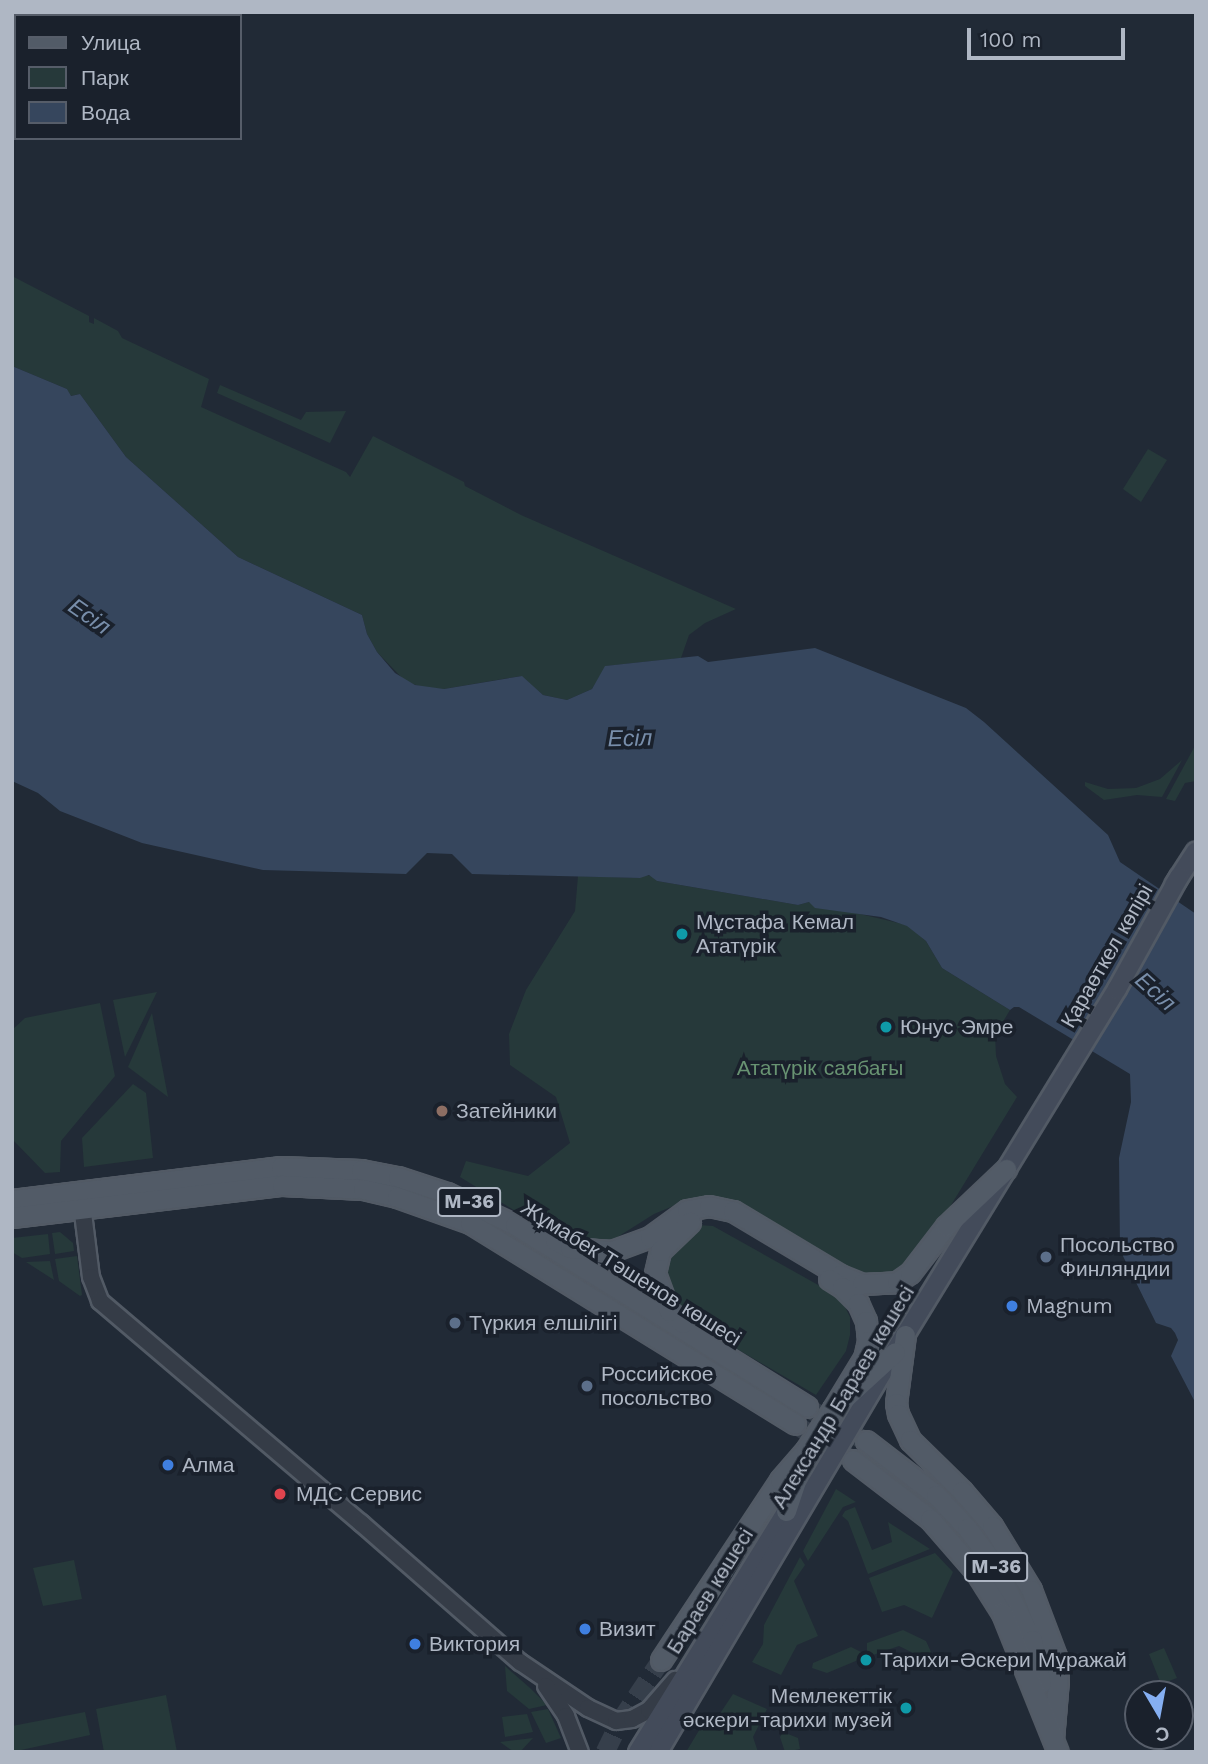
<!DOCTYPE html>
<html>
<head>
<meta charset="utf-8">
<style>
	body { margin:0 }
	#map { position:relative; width:1208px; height:1764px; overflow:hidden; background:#212a36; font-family:"Work Sans",sans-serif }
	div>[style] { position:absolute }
	.green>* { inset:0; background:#26393a }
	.water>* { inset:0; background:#36465d }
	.primary-tunnel>* { height:19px; margin-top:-9.5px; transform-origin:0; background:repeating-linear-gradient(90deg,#363f4b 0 19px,transparent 0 29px) }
	.roads { filter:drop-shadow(2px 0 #525a65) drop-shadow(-2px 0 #525a65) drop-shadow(0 2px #525a65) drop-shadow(0 -2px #525a65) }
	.tertiary>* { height:16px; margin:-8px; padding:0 8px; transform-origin:8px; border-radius:8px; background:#353c47 }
	.secondary>* { height:18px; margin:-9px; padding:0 9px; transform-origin:9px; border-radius:9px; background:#434b5a }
	.primary>* { height:19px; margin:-9.5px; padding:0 9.5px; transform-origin:9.5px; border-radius:9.5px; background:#525b67 }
	.dots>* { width:19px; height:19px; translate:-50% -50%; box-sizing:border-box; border:4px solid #1a212c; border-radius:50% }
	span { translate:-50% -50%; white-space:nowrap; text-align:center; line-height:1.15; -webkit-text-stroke:7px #1a212c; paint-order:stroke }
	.shield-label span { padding:2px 5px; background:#1a212c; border:2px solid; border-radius:5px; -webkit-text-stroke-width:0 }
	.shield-label { font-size:19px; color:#afb7c4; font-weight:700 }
	.poi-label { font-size:21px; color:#afb7c4 }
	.left { translate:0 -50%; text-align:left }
	.right { translate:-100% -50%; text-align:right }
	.street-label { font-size:21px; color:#afb7c4 }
	.park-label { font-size:21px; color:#689372 }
	.water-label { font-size:23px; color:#788eaa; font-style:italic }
	.frame { position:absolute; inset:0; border:14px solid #afb7c4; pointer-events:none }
	.legend { position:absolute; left:14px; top:14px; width:228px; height:126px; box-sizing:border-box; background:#1a212c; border:2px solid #565d69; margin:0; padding:9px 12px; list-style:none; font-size:21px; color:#afb7c4 }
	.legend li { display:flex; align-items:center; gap:14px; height:35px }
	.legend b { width:35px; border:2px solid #565d69 }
	.north { position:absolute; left:1124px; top:1680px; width:70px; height:70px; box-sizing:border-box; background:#1a212c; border:2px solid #565d69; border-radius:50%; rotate:170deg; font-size:19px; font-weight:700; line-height:28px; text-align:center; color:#afb7c4 }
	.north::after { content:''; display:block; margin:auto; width:24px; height:32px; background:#85aff2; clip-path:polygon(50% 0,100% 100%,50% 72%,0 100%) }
	.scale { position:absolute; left:967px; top:28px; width:158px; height:32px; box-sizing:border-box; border:4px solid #afb7c4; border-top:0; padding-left:9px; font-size:21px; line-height:24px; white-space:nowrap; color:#afb7c4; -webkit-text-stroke:5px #1a212c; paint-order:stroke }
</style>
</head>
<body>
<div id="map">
	<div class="green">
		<i style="clip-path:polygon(12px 276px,89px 316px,89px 322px,94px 324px,94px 318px,118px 331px,122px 338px,209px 379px,201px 407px,346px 472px,350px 477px,373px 436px,464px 482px,465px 486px,521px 515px,736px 609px,705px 623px,689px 635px,681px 658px,606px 666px,592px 689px,567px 700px,543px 695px,521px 676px,444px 689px,424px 688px,405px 681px,377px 652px,367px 634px,362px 615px,238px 557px,126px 457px,80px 394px,70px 396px,67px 389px,12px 366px)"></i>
		<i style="clip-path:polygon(220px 385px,301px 420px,306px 412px,346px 411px,330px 443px,217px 393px)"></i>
		<i style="clip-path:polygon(1148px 449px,1167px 460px,1141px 502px,1123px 489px)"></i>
		<i style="clip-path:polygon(1196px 744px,1196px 781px,1185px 783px,1175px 801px,1166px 799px)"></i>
		<i style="clip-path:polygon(1182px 760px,1162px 797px,1137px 795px,1104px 800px,1085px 786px,1085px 782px,1108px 789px,1136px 788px,1160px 779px)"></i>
		<i style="clip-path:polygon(643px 875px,653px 876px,657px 881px,798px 905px,809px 902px,907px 925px,926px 941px,942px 968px,1010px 1010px,995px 1035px,996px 1056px,1005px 1084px,1017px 1097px,920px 1256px,902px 1274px,863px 1281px,747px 1207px,712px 1198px,683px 1202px,654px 1214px,608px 1243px,572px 1241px,543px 1228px,460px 1177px,466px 1161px,528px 1176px,570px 1143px,556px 1097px,510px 1065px,509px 1034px,526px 990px,575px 911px,578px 876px,640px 878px)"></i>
		<i style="clip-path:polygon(157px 992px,125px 1057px,113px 1000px)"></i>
		<i style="clip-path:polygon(100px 1003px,115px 1076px,61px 1141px,60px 1172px,45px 1173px,12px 1139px,12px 1030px,25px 1018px)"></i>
		<i style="clip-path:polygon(152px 1013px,168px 1097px,128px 1067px)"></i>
		<i style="clip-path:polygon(133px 1084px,146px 1093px,153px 1158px,84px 1167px,82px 1138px)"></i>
		<i style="clip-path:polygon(699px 1225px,713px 1226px,836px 1295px,844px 1305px,850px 1317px,850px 1335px,846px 1351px,816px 1395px,677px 1314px,665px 1304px,660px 1247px)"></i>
		<i style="clip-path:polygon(60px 1232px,73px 1243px,74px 1251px,55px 1254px,52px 1233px)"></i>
		<i style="clip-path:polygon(48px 1234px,50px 1254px,22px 1258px,12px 1252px,12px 1238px)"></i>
		<i style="clip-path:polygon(77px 1256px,82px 1295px,80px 1296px,59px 1281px,55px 1259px)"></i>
		<i style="clip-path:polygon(50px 1261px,54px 1280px,26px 1262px)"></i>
		<i style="clip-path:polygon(836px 1489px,856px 1502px,843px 1507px,808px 1561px,803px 1551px)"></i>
		<i style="clip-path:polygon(855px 1507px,872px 1550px,892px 1542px,888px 1522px,930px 1549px,868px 1574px,848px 1521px,842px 1516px,845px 1511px)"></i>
		<i style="clip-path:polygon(935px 1553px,953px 1572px,932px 1618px,904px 1605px,882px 1612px,869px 1578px)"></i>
		<i style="clip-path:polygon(800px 1557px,805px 1565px,794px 1581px,818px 1636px,797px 1645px,781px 1675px,752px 1662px,763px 1644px,764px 1625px)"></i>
		<i style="clip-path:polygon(74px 1560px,82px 1599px,43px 1606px,33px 1568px)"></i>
		<i style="clip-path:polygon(903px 1630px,926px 1641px,931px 1652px,927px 1660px,899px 1646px,867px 1657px,867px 1643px)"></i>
		<i style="clip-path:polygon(851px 1647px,861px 1652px,863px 1658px,827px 1673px,812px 1668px,813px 1663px)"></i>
		<i style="clip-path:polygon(1164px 1648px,1177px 1678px,1161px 1684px,1149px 1654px)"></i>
		<i style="clip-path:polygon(505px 1666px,530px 1688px,547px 1705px,529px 1709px,507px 1691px)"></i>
		<i style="clip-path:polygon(733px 1694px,767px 1709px,753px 1737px,758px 1752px,686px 1752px,704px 1722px,721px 1712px)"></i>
		<i style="clip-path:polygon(166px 1695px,177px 1752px,104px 1752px,96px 1709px)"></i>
		<i style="clip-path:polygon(548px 1709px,561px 1738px,546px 1743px,531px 1712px)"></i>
		<i style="clip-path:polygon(85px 1712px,90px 1735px,12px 1752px,12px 1726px)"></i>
		<i style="clip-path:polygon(527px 1714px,533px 1732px,505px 1737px,502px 1717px)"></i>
		<i style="clip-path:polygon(783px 1732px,798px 1738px,800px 1749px,785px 1752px,780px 1737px)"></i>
		<i style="clip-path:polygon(533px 1738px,520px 1752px,514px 1752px,500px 1742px)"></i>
	</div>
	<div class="water">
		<i style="clip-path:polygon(12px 366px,67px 389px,71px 396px,80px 394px,126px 457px,238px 557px,362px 615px,367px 634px,377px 652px,395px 673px,415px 685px,444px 689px,522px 676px,543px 695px,567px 700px,592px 689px,605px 666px,698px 656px,708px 662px,815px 648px,966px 708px,984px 722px,1108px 835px,1120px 862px,1196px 914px,1196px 1404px,1171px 1356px,1178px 1340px,1175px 1333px,1171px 1328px,1156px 1323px,1120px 1250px,1119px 1158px,1131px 1102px,1130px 1074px,1019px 1007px,1014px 1007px,1010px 1010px,942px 968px,926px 941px,907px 926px,881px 917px,815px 908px,809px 902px,798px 905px,657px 881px,649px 875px,640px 878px,472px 874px,452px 854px,427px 853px,406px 874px,263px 870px,142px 843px,60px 811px,38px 793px,12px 781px)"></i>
	</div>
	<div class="primary-tunnel">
		<i style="left:807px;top:1407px;width:68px;rotate:30deg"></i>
		<i style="left:795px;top:1424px;width:65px;rotate:31.7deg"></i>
		<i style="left:605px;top:1752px;width:34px;rotate:-64deg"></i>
		<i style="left:620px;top:1721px;width:73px;rotate:-56.1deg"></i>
	</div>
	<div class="roads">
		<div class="tertiary">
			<i style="left:81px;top:1197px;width:81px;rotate:82.9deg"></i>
			<i style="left:91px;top:1277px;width:26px;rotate:69deg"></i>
			<i style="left:100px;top:1301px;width:343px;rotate:40.4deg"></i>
			<i style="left:361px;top:1523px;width:211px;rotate:41.2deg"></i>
			<i style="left:520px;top:1662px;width:82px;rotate:34.1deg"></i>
			<i style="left:588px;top:1708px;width:31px;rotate:25deg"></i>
			<i style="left:616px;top:1721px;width:16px;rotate:-7deg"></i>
			<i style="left:632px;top:1719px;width:19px;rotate:-28deg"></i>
			<i style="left:649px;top:1710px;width:40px;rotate:-49deg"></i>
			<i style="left:546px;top:1686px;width:36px;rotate:56deg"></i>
			<i style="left:566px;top:1716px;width:39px;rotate:69deg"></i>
		</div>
		<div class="secondary">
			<i style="left:1174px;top:885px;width:40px;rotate:-57.1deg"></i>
			<i style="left:638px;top:1752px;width:297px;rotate:-58.3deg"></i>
			<i style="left:658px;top:1752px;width:485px;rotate:-59.4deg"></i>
			<i style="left:905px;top:1335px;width:406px;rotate:-58.5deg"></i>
			<i style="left:1117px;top:989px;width:128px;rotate:-61deg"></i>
		</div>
		<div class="primary">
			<i style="left:12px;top:1200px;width:271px;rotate:-7deg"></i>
			<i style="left:281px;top:1167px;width:80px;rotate:2.1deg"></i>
			<i style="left:361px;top:1170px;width:38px;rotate:11deg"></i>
			<i style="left:398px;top:1177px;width:52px;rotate:18.1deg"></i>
			<i style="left:447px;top:1193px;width:75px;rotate:25.2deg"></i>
			<i style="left:515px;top:1225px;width:344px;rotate:31.9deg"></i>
			<i style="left:12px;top:1217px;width:272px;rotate:-6.8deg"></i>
			<i style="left:282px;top:1185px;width:81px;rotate:2.8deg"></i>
			<i style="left:363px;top:1189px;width:35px;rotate:13deg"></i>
			<i style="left:397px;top:1197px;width:77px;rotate:19.6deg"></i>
			<i style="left:470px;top:1223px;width:382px;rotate:31.7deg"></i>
			<i style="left:555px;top:1240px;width:17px;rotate:28deg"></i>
			<i style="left:570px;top:1248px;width:42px;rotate:4.1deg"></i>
			<i style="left:612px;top:1251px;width:40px;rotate:-20.2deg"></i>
			<i style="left:650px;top:1237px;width:46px;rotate:-36.1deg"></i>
			<i style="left:687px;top:1210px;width:22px;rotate:-10deg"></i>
			<i style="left:709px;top:1206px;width:25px;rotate:12deg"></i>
			<i style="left:733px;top:1211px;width:125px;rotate:30.9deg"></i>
			<i style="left:840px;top:1275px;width:24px;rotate:22deg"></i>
			<i style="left:862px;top:1284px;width:35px;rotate:-3deg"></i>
			<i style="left:897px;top:1282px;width:16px;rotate:-35deg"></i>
			<i style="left:910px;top:1273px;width:59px;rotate:-52.5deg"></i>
			<i style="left:946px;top:1226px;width:83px;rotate:-43.5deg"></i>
			<i style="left:829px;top:1279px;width:15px;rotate:32deg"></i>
			<i style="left:842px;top:1287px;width:23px;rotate:45deg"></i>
			<i style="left:858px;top:1303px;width:20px;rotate:66deg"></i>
			<i style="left:866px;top:1321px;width:20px;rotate:84deg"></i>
			<i style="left:868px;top:1341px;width:17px;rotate:103deg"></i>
			<i style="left:864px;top:1358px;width:60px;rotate:121.3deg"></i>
			<i style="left:683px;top:1323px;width:18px;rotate:-139deg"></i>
			<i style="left:669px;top:1311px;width:40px;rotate:-110.2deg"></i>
			<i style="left:655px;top:1273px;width:23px;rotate:-77deg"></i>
			<i style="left:660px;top:1251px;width:42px;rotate:-44deg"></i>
			<i style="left:905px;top:1335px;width:69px;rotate:97.5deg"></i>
			<i style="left:896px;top:1403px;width:11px;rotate:80deg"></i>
			<i style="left:898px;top:1414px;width:29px;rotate:65deg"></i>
			<i style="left:910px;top:1440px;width:73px;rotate:44.4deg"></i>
			<i style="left:962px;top:1491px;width:46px;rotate:49.4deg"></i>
			<i style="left:992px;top:1526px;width:75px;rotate:58.6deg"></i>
			<i style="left:1031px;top:1590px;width:71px;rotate:69.3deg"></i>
			<i style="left:1056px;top:1656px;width:24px;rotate:85deg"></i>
			<i style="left:1058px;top:1680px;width:59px;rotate:94.8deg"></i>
			<i style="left:866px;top:1441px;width:88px;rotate:37.6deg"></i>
			<i style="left:936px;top:1495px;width:45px;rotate:46.8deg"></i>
			<i style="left:967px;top:1528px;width:45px;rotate:53.1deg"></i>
			<i style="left:994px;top:1564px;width:85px;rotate:63.4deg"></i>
			<i style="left:1032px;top:1640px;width:44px;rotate:78.2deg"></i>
			<i style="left:853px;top:1460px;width:97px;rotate:37.5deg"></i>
			<i style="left:930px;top:1519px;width:70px;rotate:49deg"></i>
			<i style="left:976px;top:1572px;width:49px;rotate:57.6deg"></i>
			<i style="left:1002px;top:1613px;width:150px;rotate:68.1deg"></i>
			<i style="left:786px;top:1511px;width:57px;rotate:-71.6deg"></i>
			<i style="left:661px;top:1660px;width:216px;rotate:-56.5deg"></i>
			<i style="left:780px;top:1480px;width:40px;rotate:-49deg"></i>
			<i style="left:806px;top:1450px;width:49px;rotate:-56.6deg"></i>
			<i style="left:833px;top:1409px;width:84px;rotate:-42.6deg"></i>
		</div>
	</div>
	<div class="dots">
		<i style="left:682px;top:934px;background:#0f9aa8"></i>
		<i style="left:886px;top:1027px;background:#0f9aa8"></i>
		<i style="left:442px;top:1111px;background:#8d6e63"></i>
		<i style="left:1046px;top:1257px;background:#5c6f8a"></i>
		<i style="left:1012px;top:1306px;background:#3f7fe0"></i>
		<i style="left:455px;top:1323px;background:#5c6f8a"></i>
		<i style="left:587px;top:1386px;background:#5c6f8a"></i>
		<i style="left:168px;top:1465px;background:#3f7fe0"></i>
		<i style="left:280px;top:1494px;background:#e0444e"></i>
		<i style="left:585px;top:1629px;background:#3f7fe0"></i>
		<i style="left:415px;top:1644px;background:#3f7fe0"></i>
		<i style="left:866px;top:1660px;background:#0f9aa8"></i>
		<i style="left:906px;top:1708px;background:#0f9aa8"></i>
	</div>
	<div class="shield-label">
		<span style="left:469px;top:1202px">M-36</span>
		<span style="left:996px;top:1567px">M-36</span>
	</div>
	<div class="poi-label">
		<span class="left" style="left:696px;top:934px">Мұстафа Кемал<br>Ататүрік</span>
		<span class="left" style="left:900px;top:1027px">Юнус Эмре</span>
		<span class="left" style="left:456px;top:1111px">Затейники</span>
		<span class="left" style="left:1060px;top:1257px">Посольство<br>Финляндии</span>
		<span class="left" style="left:1026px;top:1306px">Magnum</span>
		<span class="left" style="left:469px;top:1323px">Түркия елшілігі</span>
		<span class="left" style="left:601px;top:1386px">Российское<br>посольство</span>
		<span class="left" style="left:182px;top:1465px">Алма</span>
		<span class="left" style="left:296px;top:1494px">МДС Сервис</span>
		<span class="left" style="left:599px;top:1629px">Визит</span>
		<span class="left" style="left:429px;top:1644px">Виктория</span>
		<span class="left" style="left:880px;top:1660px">Тарихи-Әскери Мұражай</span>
		<span class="right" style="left:892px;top:1708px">Мемлекеттік<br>әскери-тарихи музей</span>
	</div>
	<div class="street-label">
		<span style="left:1107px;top:956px;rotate:-60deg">Қараөткел көпірі</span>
		<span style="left:631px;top:1273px;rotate:32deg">Жұмабек Тәшенов көшесі</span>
		<span style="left:843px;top:1397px;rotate:-59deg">Александр Бараев көшесі</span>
		<span style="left:710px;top:1591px;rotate:-58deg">Бараев көшесі</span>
	</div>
	<div class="park-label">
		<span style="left:820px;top:1068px">Ататүрік саябағы</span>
	</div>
	<div class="water-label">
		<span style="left:89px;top:617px;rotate:35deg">Есіл</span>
		<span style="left:630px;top:739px;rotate:-1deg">Есіл</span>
		<span style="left:1155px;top:992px;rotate:42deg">Есіл</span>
	</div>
	<div class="frame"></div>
	<ul class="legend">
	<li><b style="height:9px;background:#525b67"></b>Улица</li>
	<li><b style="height:19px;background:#26393a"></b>Парк</li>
	<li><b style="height:19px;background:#36465d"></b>Вода</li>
	</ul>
	<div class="north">С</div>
	<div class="scale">100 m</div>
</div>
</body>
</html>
